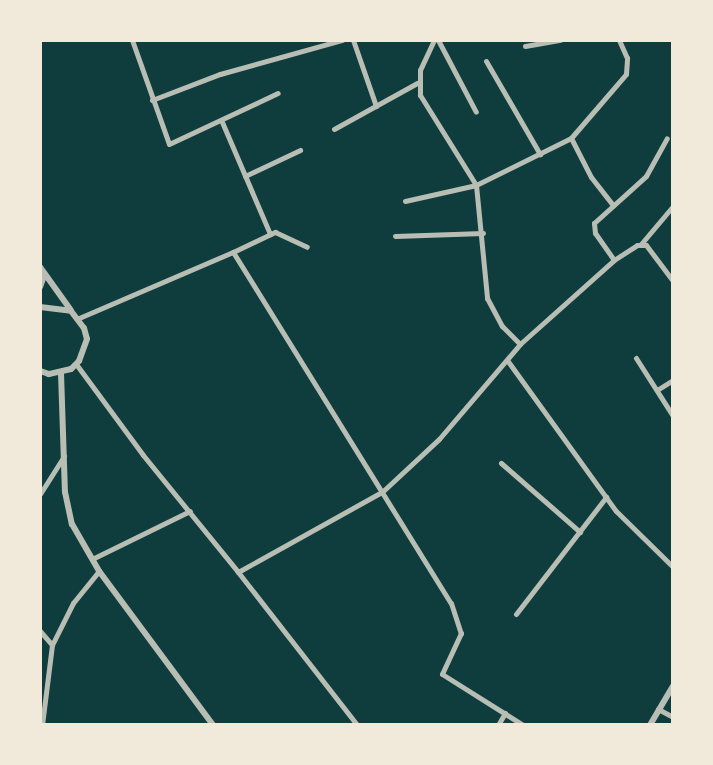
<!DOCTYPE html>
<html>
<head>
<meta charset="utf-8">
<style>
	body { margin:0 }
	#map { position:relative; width:713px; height:765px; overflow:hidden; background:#0f3d3e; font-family:Cabin,sans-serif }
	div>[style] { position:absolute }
	.minor>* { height:5px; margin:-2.5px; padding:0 2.5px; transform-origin:2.5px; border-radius:2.5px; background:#b8beb3 }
	.tertiary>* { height:6px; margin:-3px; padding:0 3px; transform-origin:3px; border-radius:3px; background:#b8beb3 }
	span { translate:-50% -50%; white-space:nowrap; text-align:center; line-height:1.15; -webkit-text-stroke:7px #f1e9da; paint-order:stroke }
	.frame { position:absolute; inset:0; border:42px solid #f1e9da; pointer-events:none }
</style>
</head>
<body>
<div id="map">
	<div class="minor">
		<i style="left:132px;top:40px;width:110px;rotate:70.4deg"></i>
		<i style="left:169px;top:144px;width:120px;rotate:-25.1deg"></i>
		<i style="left:353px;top:40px;width:70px;rotate:70.8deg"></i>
		<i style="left:434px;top:40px;width:33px;rotate:115deg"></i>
		<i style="left:420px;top:70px;width:25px;rotate:90deg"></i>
		<i style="left:420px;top:95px;width:106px;rotate:58.1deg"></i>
		<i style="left:476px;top:185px;width:114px;rotate:84.4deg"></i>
		<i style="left:487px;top:298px;width:32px;rotate:62deg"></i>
		<i style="left:502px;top:326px;width:25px;rotate:45deg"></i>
		<i style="left:438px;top:40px;width:81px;rotate:62.2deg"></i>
		<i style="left:525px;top:46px;width:36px;rotate:-10deg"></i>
		<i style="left:486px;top:61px;width:108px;rotate:59.9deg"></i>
		<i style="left:152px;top:100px;width:73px;rotate:-20.9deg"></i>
		<i style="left:220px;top:74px;width:127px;rotate:-15.6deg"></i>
		<i style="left:222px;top:122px;width:122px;rotate:66.8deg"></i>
		<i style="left:334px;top:129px;width:95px;rotate:-29deg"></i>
		<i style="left:571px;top:138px;width:44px;rotate:62.9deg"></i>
		<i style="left:591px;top:177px;width:36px;rotate:52deg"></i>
		<i style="left:245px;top:176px;width:61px;rotate:-25.3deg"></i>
		<i style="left:405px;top:201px;width:73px;rotate:-12.7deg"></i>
		<i style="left:476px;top:185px;width:106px;rotate:-26.3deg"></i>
		<i style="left:571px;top:138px;width:84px;rotate:-49.3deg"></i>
		<i style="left:626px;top:74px;width:16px;rotate:-86deg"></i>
		<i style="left:627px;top:58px;width:20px;rotate:-114deg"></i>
		<i style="left:395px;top:236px;width:88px;rotate:-2deg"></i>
		<i style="left:641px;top:244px;width:50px;rotate:-49.9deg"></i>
		<i style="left:233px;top:252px;width:47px;rotate:-25.5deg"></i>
		<i style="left:275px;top:232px;width:35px;rotate:25deg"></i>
		<i style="left:614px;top:260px;width:33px;rotate:-125deg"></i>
		<i style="left:595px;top:233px;width:10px;rotate:-96deg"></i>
		<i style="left:594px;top:223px;width:70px;rotate:-42.1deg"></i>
		<i style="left:646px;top:176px;width:43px;rotate:-61.1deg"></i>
		<i style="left:79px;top:318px;width:168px;rotate:-23.2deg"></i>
		<i style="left:233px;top:252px;width:413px;rotate:58.2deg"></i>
		<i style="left:451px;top:603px;width:32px;rotate:72deg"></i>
		<i style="left:461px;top:633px;width:45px;rotate:114.9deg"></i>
		<i style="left:442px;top:674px;width:96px;rotate:32.2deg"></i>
		<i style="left:636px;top:358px;width:69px;rotate:57.5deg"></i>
		<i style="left:507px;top:360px;width:186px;rotate:54.2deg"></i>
		<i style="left:616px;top:511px;width:80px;rotate:44.5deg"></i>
		<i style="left:76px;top:364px;width:113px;rotate:53.6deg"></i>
		<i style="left:143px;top:455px;width:151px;rotate:50.9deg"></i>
		<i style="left:238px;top:572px;width:165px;rotate:-29.1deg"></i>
		<i style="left:382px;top:492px;width:78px;rotate:-42.9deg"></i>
		<i style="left:439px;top:439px;width:125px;rotate:-49.5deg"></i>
		<i style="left:520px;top:344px;width:126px;rotate:-41.8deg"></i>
		<i style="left:614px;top:260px;width:27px;rotate:-33deg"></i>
		<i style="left:637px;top:245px;width:9px"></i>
		<i style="left:646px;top:245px;width:45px;rotate:53.1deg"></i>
		<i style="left:657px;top:390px;width:19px;rotate:-32deg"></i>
		<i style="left:501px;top:463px;width:105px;rotate:41.1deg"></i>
		<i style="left:40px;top:494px;width:45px;rotate:-57.7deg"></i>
		<i style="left:92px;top:559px;width:109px;rotate:-26.1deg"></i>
		<i style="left:238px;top:572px;width:194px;rotate:52.1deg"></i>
		<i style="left:516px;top:614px;width:148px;rotate:-52.4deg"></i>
		<i style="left:40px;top:631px;width:18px;rotate:49deg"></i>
		<i style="left:658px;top:709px;width:17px;rotate:28deg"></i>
		<i style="left:42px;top:725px;width:81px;rotate:-82.9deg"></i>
		<i style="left:52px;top:645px;width:47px;rotate:-63.4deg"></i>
		<i style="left:73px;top:603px;width:41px;rotate:-50.9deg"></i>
		<i style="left:498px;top:725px;width:14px;rotate:-60deg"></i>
	</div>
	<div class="tertiary">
		<i style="left:40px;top:267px;width:52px;rotate:54.5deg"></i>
		<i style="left:40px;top:287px;width:12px;rotate:-70deg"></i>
		<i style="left:40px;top:307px;width:31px;rotate:7deg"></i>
		<i style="left:71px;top:311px;width:21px;rotate:53deg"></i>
		<i style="left:84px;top:328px;width:11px;rotate:75deg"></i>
		<i style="left:87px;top:339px;width:23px;rotate:110deg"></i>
		<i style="left:79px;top:361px;width:11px;rotate:135deg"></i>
		<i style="left:71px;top:369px;width:23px;rotate:167deg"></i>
		<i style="left:49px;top:374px;width:9px;rotate:-162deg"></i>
		<i style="left:61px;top:373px;width:119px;rotate:88.1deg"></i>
		<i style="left:65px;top:492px;width:33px;rotate:78deg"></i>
		<i style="left:72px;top:524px;width:54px;rotate:60.1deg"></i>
		<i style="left:99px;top:571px;width:192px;rotate:53.5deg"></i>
		<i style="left:650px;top:725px;width:45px;rotate:-59.5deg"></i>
	</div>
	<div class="frame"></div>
</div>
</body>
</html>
